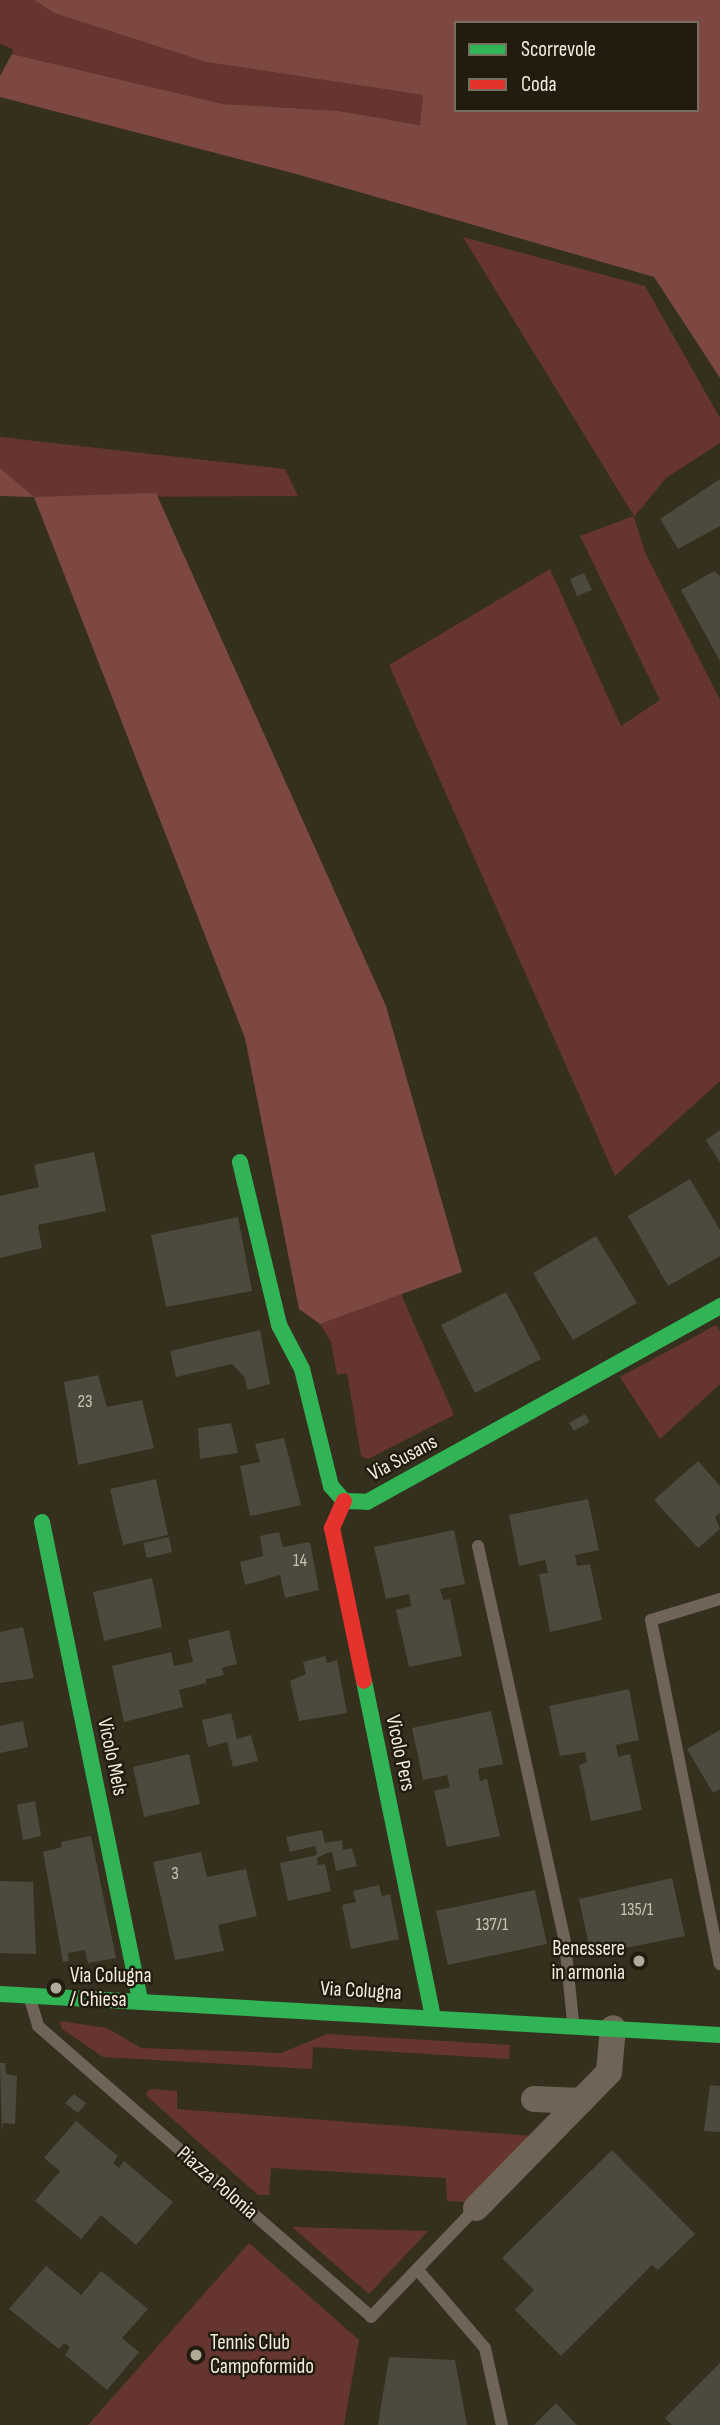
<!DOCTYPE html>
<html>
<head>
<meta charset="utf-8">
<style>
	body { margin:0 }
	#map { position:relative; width:720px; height:2425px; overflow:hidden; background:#352f1e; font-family:"Sofia Sans Condensed",sans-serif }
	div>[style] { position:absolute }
	.green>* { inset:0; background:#673530 }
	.forest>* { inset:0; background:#7d4842 }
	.building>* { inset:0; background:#4b4a3c }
	.lane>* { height:12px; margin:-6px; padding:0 6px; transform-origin:6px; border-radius:6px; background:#706358 }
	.street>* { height:26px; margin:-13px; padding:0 13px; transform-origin:13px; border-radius:13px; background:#706358 }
	.fast>* { height:16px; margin:-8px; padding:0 8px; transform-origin:8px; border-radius:8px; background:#30b455 }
	.jam>* { height:16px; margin:-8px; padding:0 8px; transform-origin:8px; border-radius:8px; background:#e5322d }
	.dots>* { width:19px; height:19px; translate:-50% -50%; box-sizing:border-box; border:4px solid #211c0e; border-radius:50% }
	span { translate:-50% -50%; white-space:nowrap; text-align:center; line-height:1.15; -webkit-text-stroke:5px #211c0e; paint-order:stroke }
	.number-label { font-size:18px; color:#cac4b3 }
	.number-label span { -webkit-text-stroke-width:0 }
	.street-label { font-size:21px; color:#f4ecdb }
	.poi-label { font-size:21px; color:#f4ecdb }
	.right { translate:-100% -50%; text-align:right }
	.left { translate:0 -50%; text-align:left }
	.legend { position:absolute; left:454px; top:21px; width:245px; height:91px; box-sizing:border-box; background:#211c0e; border:2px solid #756f60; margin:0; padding:9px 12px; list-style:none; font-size:21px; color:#f4ecdb }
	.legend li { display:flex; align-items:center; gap:14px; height:35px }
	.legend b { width:35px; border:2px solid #756f60 }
</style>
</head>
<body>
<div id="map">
	<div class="green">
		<i style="clip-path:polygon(0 0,34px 0,54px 13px,206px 62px,423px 95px,421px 125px,339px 111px,223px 104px,12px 54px,13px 49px,0 44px)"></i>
		<i style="clip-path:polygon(463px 237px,645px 286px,720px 418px,720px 443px,666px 478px,634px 517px,645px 552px,720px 700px,720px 1081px,615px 1176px,389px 665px,550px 569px,621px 726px,660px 700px,580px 536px,634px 516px)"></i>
		<i style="clip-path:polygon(0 437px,285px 469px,298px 496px,33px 497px,0 468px)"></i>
		<i style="clip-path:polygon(401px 1294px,454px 1415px,368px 1459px,361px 1456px,347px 1373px,337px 1375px,331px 1342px,320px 1324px)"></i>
		<i style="clip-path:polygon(716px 1325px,720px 1331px,720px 1384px,660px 1439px,620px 1377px)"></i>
		<i style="clip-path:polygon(60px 2021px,107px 2028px,141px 2048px,281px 2053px,327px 2034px,510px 2045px,509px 2059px,313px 2047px,312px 2069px,103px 2057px,62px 2029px)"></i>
		<i style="clip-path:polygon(150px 2089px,177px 2091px,177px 2109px,532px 2136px,469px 2202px,447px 2201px,446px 2178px,271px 2168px,269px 2195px,258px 2195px,149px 2098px,146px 2094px)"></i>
		<i style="clip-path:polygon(292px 2227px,428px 2231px,369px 2294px)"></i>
		<i style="clip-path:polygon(249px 2243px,359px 2340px,344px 2425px,88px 2425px)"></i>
	</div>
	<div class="forest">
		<i style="clip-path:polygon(evenodd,34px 0,720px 0,720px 378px,654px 277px,300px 175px,0 97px,0 76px,12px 54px,223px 104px,339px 111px,420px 125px,423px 95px,206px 62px,54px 13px,34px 0,456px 23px,697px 23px,697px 110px,456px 110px,456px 23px)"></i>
		<i style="clip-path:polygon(0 468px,34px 497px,156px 493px,386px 1006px,462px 1272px,320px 1324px,299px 1309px,245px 1038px,34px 497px,0 496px)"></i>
	</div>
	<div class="building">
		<i style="clip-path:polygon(720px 479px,720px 526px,678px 549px,660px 519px)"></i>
		<i style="clip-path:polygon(714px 571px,720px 576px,720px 661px,681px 590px)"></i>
		<i style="clip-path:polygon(584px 573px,592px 590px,577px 596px,570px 579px)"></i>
		<i style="clip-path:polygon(720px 1130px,720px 1163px,706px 1140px)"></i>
		<i style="clip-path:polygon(94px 1152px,106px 1211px,38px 1225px,42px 1248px,0 1258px,0 1196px,39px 1187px,34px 1165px)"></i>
		<i style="clip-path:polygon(690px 1179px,720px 1230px,720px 1256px,668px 1286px,628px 1216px)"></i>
		<i style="clip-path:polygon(238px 1217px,252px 1291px,166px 1307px,151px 1235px)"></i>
		<i style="clip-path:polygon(596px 1236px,637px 1303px,573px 1340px,533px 1273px)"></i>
		<i style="clip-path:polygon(506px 1292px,541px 1359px,475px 1393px,441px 1325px)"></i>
		<i style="clip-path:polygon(260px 1330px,270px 1384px,247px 1390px,245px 1378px,232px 1364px,176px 1377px,170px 1351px)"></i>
		<i style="clip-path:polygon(98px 1375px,107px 1407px,142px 1400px,154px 1448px,78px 1465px,64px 1382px)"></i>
		<i style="clip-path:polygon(585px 1414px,590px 1422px,574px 1431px,569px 1423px)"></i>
		<i style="clip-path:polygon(231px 1423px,238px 1453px,200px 1459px,198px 1428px)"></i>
		<i style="clip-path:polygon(284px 1438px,301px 1505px,250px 1516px,240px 1466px,260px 1462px,255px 1444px)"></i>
		<i style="clip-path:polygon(698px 1461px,720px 1486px,720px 1513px,715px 1517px,720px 1529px,698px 1548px,654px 1500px)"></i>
		<i style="clip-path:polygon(156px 1479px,168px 1535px,123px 1545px,110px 1489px)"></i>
		<i style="clip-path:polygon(588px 1499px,599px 1550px,575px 1555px,577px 1566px,590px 1564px,602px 1620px,550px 1632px,539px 1574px,548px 1573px,545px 1560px,519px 1566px,509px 1515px)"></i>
		<i style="clip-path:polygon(454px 1530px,465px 1584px,440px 1589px,443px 1600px,450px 1599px,462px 1656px,409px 1667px,396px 1610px,411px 1606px,409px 1594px,386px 1599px,374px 1547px)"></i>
		<i style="clip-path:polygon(279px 1532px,283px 1547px,310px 1542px,319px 1590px,285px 1598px,280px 1575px,245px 1585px,240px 1562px,263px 1556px,260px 1536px)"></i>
		<i style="clip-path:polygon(169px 1537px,172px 1552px,147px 1558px,143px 1543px)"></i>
		<i style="clip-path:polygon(152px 1578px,162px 1627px,104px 1641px,93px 1592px)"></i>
		<i style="clip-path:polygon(23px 1627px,34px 1678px,0 1683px,0 1632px)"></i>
		<i style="clip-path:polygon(229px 1630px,237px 1664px,222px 1668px,224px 1675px,206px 1679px,206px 1683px,179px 1690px,183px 1707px,124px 1722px,112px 1666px,171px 1652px,174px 1666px,193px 1662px,188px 1640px)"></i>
		<i style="clip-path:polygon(325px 1656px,327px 1663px,337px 1660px,347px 1713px,299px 1721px,290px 1681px,306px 1674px,303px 1662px)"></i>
		<i style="clip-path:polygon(629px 1689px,639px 1740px,616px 1745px,618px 1757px,630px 1754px,642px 1810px,591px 1821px,579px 1765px,587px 1762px,585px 1752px,560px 1756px,549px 1706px)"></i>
		<i style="clip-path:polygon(491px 1711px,503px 1764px,478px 1769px,480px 1781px,487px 1779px,500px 1836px,447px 1847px,434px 1791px,450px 1787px,447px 1775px,423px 1780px,412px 1728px)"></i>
		<i style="clip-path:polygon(231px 1713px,237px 1739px,251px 1735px,258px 1761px,233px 1767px,227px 1742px,208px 1747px,202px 1720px)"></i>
		<i style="clip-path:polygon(23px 1721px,28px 1747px,0 1753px,0 1726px)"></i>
		<i style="clip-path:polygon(720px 1730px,720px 1789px,713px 1793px,687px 1749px)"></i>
		<i style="clip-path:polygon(189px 1754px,200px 1804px,144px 1817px,133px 1767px)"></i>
		<i style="clip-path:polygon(35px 1801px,41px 1836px,23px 1840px,17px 1805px)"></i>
		<i style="clip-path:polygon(322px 1830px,325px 1843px,342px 1840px,343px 1850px,352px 1848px,357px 1866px,336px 1871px,332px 1852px,327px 1853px,317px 1858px,318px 1865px,325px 1864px,331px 1891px,288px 1901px,280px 1863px,317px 1855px,315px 1846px,290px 1852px,286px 1837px)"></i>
		<i style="clip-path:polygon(91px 1836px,116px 1958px,88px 1963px,85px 1950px,68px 1953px,69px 1961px,63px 1962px,43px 1852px,62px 1847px,61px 1842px)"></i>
		<i style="clip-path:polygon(201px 1852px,207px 1877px,246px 1869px,257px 1916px,218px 1925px,224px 1951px,175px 1960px,153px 1862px)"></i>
		<i style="clip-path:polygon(672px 1878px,685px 1936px,591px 1955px,579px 1899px)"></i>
		<i style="clip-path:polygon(0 1881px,33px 1882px,36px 1954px,0 1953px)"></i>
		<i style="clip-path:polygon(379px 1885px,382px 1896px,390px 1894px,399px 1939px,351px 1949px,342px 1905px,356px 1902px,353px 1891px)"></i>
		<i style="clip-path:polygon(535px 1890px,547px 1944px,448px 1965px,436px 1911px)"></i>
		<i style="clip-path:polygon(0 2063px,5px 2063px,6px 2074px,17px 2076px,15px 2124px,3px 2123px,2px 2134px)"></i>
		<i style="clip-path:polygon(710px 2085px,720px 2086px,720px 2132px,704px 2131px)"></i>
		<i style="clip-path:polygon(74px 2094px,86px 2103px,78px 2113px,65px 2103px)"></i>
		<i style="clip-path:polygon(76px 2121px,118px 2156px,113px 2163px,119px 2168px,124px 2161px,173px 2202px,136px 2245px,101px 2215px,81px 2239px,35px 2201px,60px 2171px,44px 2158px)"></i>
		<i style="clip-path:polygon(612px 2150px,695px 2234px,658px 2270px,652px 2265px,561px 2356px,515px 2310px,534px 2290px,502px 2258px)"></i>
		<i style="clip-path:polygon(46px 2266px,81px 2295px,101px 2271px,148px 2309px,122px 2338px,139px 2352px,107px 2390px,65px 2355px,70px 2347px,64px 2343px,59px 2349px,9px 2309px)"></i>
		<i style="clip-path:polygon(389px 2357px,455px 2360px,467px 2425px,378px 2425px)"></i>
		<i style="clip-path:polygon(720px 2363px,720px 2425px,672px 2425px,665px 2418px)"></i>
		<i style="clip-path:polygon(556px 2403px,577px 2425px,534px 2425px)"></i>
	</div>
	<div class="lane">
		<i style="left:478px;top:1546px;width:406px;rotate:77.6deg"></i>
		<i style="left:565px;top:1943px;width:79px;rotate:84.2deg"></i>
		<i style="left:720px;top:1599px;width:72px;rotate:163.1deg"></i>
		<i style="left:651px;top:1620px;width:351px;rotate:78.7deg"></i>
		<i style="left:30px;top:1999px;width:28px;rotate:73deg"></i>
		<i style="left:38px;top:2026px;width:442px;rotate:41.1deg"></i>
		<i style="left:371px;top:2317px;width:151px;rotate:-46.1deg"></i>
		<i style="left:417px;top:2269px;width:104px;rotate:49.3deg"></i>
		<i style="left:485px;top:2348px;width:79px;rotate:77.6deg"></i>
	</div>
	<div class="street">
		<i style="left:534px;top:2099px;width:47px;rotate:2.4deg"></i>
		<i style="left:476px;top:2208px;width:190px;rotate:-45.6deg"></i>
		<i style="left:609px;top:2072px;width:44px;rotate:-84.8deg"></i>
	</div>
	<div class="fast">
		<i style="left:240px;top:1162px;width:168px;rotate:76.5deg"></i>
		<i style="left:279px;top:1325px;width:50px;rotate:62.4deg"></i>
		<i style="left:302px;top:1369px;width:121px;rotate:76.1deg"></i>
		<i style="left:331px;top:1486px;width:20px;rotate:49deg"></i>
		<i style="left:344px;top:1501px;width:23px;rotate:2deg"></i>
		<i style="left:367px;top:1502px;width:404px;rotate:-29deg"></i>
		<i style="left:42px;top:1522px;width:488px;rotate:78.4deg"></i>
		<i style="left:364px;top:1681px;width:342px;rotate:78.4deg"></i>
		<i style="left:0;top:1994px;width:721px;rotate:3.26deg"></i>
	</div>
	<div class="jam">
		<i style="left:344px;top:1501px;width:30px;rotate:114deg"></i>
		<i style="left:332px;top:1528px;width:156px;rotate:78.2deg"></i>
	</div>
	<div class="dots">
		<i style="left:639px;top:1961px;background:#b1aa99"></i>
		<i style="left:56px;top:1988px;background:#b1aa99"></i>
		<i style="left:196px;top:2355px;background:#b1aa99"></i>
	</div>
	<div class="number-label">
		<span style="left:85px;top:1402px">23</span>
		<span style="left:300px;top:1561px">14</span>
		<span style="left:175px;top:1874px">3</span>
		<span style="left:637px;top:1910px">135/1</span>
		<span style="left:492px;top:1925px">137/1</span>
	</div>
	<div class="street-label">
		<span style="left:403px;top:1458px;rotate:-28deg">Via Susans</span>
		<span style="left:400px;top:1753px;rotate:78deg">Vicolo Pers</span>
		<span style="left:112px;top:1757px;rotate:78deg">Vicolo Mels</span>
		<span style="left:361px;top:1991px;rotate:3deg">Via Colugna</span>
		<span style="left:217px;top:2183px;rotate:41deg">Piazza Polonia</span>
	</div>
	<div class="poi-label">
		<span class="right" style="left:625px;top:1961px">Benessere<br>in armonia</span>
		<span class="left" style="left:70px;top:1988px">Via Colugna<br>/ Chiesa</span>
		<span class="left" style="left:210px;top:2355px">Tennis Club<br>Campoformido</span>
	</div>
	<ul class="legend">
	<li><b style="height:9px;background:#30b455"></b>Scorrevole</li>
	<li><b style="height:9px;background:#e5322d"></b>Coda</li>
	</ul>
</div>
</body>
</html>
